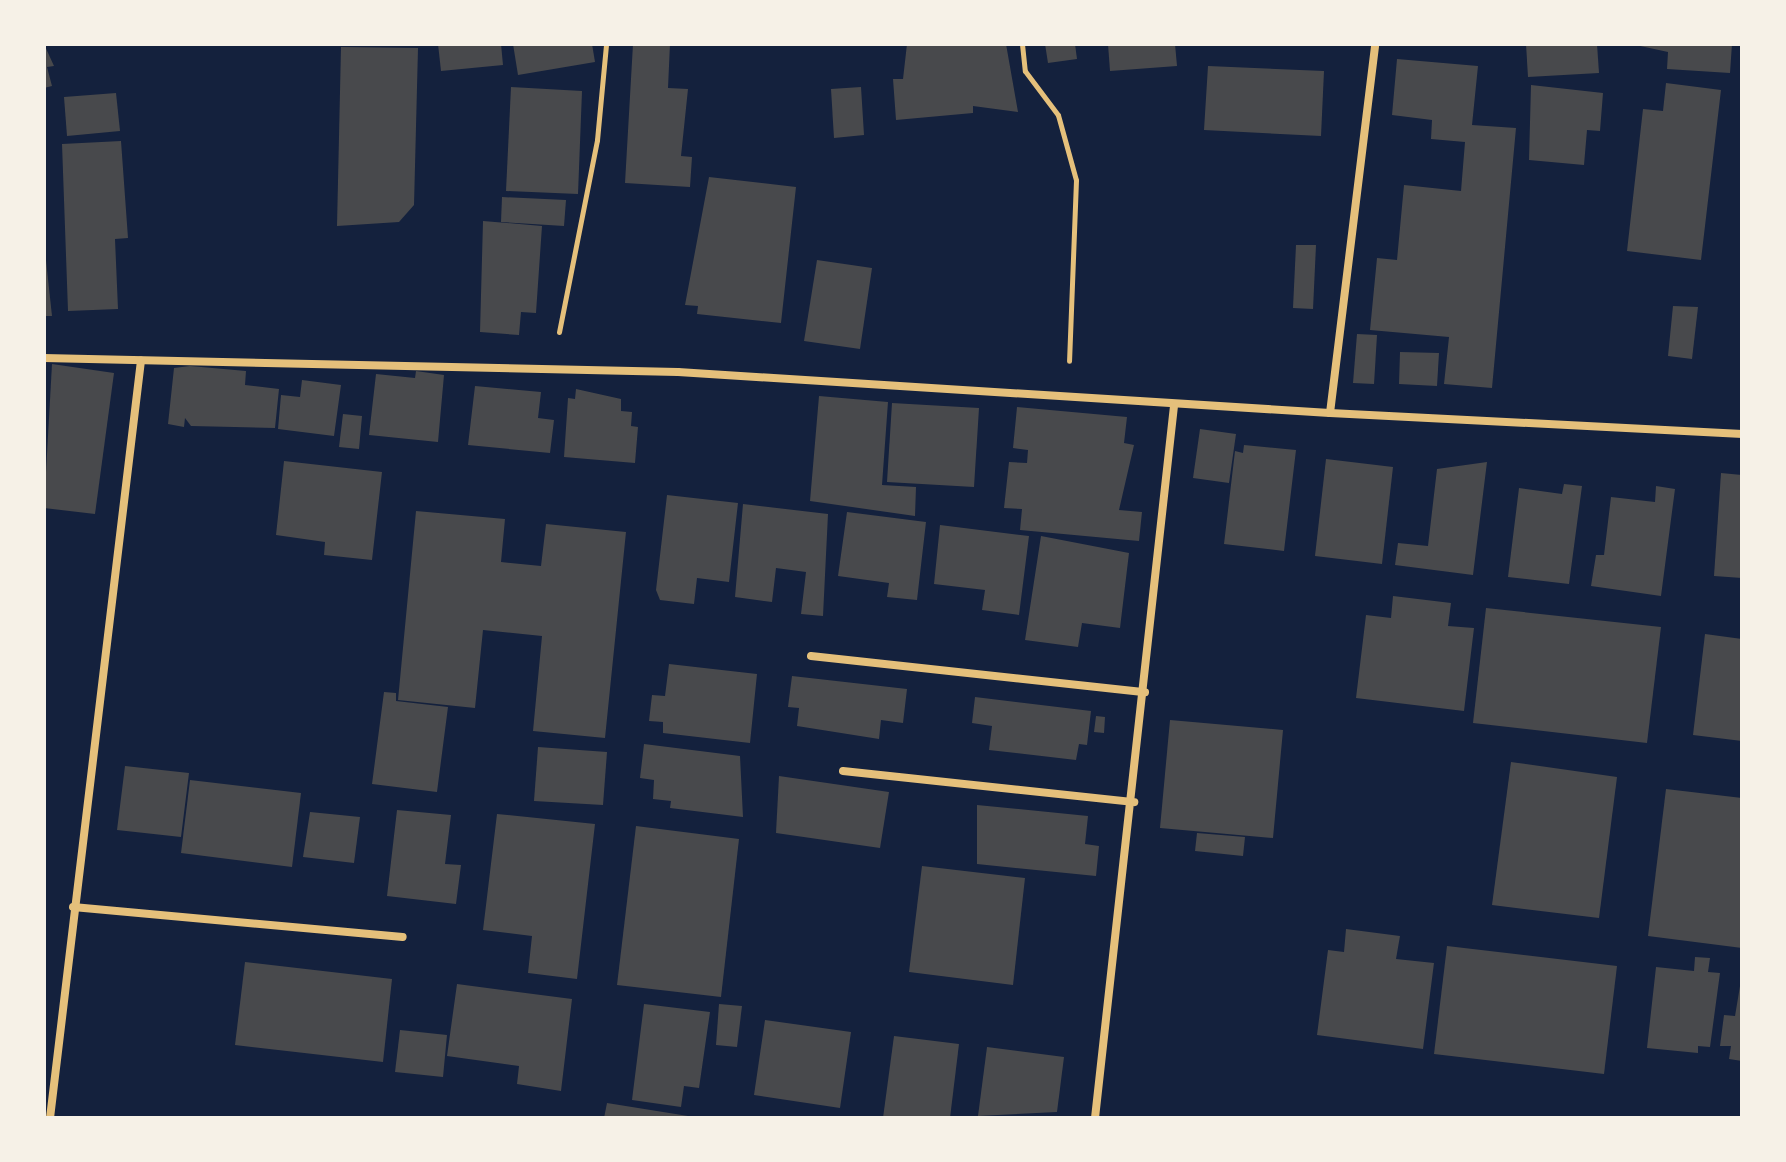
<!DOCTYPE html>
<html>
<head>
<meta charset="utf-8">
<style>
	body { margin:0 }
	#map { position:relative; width:1786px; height:1162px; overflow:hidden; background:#14213d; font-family:Cabin,sans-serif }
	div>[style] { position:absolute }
	.building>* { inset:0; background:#48494c }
	.path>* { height:5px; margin:-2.5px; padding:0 2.5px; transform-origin:2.5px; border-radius:2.5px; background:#e5c07b }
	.minor>* { height:8px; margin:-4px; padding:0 4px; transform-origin:4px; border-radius:4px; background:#e5c07b }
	span { translate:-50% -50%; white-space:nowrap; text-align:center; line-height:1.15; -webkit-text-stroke:6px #f6f1e7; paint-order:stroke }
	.frame { position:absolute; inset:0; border:46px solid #f6f1e7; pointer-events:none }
</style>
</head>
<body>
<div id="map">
	<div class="building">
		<i style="clip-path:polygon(44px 44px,54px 66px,47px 67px,52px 86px,44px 88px)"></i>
		<i style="clip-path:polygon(438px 44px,501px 44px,503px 65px,441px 71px)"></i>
		<i style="clip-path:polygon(513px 44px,592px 44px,595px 62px,518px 75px)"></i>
		<i style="clip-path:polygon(633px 44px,670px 44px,668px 88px,688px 89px,681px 156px,692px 157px,690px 187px,625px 183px)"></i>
		<i style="clip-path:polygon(907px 44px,1006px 44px,1018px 112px,973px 106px,973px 113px,896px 120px,893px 79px,903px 79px)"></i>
		<i style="clip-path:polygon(1045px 44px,1075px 44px,1077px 59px,1048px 63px)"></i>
		<i style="clip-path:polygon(1108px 44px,1175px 44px,1177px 66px,1110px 71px)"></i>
		<i style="clip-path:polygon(1526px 44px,1597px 44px,1599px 73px,1528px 77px)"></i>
		<i style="clip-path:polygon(1631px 44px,1732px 44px,1730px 73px,1667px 69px,1668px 52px)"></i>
		<i style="clip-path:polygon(341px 47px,418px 48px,414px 205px,399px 222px,337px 226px)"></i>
		<i style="clip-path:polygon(1397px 59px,1478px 66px,1472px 125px,1516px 128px,1492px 388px,1444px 384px,1449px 337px,1370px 330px,1377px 258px,1397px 260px,1404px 185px,1461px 191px,1465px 142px,1431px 139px,1432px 120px,1392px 115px)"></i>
		<i style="clip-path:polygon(1208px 66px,1324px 71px,1321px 136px,1204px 130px)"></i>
		<i style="clip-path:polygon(1666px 83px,1721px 90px,1701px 260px,1627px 251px,1643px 109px,1663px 111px)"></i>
		<i style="clip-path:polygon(1531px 85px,1603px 93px,1600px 131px,1587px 130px,1584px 165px,1529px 160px)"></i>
		<i style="clip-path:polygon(511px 87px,582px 91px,578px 194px,506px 191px)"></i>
		<i style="clip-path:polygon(861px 87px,864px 135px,834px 138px,831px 89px)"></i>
		<i style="clip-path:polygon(116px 93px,120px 131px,67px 136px,64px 97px)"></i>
		<i style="clip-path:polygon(121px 141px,128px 238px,115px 239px,118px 309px,68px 311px,62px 144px)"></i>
		<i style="clip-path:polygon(709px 177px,796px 187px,781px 323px,697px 314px,698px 306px,685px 305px)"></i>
		<i style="clip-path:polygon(502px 197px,566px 200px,564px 226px,501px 222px)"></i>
		<i style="clip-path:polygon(483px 221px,542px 226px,536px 313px,521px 312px,519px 335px,480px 332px)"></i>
		<i style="clip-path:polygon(44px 242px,52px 316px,44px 316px)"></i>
		<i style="clip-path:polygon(1296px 245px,1316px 245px,1313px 309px,1293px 308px)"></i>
		<i style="clip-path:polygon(817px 260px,872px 268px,860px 349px,804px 341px)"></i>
		<i style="clip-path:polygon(1673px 306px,1698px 307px,1692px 359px,1668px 356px)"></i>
		<i style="clip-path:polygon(1357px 334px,1377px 335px,1374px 384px,1353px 383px)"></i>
		<i style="clip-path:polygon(1400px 352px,1439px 353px,1437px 386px,1399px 384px)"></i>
		<i style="clip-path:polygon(52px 364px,114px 373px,95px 514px,44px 508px)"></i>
		<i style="clip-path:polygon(190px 366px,246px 371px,245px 385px,279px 389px,275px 428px,191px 426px,185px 418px,184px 427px,168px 424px,174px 368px)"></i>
		<i style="clip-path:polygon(416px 371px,444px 375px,438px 442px,369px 435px,376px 374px,415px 378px)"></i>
		<i style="clip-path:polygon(302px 380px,341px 385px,334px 436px,278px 429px,281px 395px,300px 397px)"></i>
		<i style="clip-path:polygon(475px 386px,541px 392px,538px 418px,554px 420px,550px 453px,468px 445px)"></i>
		<i style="clip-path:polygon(576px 389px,621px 399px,621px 411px,632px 412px,631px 426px,638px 427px,635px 463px,564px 457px,568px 398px,575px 399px)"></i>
		<i style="clip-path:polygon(819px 396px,888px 402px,882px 485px,916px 487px,915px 516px,810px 501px)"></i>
		<i style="clip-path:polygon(892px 403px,979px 408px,974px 487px,887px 482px)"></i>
		<i style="clip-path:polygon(1017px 407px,1127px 417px,1124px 443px,1134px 445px,1119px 510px,1142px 512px,1139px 541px,1020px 530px,1022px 509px,1004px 508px,1009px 462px,1027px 463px,1028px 450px,1013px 448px)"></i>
		<i style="clip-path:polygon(343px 414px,362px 416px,359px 449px,339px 447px)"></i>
		<i style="clip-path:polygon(1200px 429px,1236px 434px,1229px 483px,1193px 478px)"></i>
		<i style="clip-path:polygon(1244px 445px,1296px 450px,1284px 551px,1224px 544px,1235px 451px,1243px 453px)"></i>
		<i style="clip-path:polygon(1326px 459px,1393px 467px,1382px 564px,1315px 556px)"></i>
		<i style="clip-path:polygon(284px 461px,382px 472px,372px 560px,324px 555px,325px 542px,276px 535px)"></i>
		<i style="clip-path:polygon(1487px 462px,1473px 575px,1395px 565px,1398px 543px,1428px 546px,1437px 469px)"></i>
		<i style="clip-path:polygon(1721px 473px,1742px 475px,1742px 578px,1714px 576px)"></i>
		<i style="clip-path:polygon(1564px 484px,1582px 486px,1569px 584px,1508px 577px,1519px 488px,1562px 494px)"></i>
		<i style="clip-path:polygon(1656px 486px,1675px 489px,1661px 596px,1591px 586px,1596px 555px,1604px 555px,1611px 497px,1655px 502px)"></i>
		<i style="clip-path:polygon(667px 495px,738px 503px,729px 582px,697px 578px,694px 604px,660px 600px,656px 590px)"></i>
		<i style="clip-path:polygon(743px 504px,828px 514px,823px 616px,801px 614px,806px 572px,776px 568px,772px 602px,735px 597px)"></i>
		<i style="clip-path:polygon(416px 511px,505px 519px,501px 562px,541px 566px,546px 524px,626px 532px,605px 738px,533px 731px,542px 636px,483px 630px,475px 708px,398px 700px)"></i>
		<i style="clip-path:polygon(847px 512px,926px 522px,917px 600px,887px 597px,889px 583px,838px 576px)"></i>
		<i style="clip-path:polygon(940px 525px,1029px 536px,1019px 615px,982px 610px,985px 590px,934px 584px)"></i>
		<i style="clip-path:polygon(1041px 536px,1129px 553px,1120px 628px,1082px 623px,1078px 647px,1025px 640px)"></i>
		<i style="clip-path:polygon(1393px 596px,1451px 603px,1448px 626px,1474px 628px,1464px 711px,1356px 698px,1366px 615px,1391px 618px)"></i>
		<i style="clip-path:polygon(1486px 608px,1661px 627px,1647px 743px,1473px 723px)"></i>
		<i style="clip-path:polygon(1705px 634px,1742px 639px,1742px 741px,1693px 735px)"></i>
		<i style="clip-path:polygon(669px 664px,757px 674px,750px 743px,663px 733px,663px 722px,649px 721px,652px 695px,665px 696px)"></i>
		<i style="clip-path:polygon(792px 676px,907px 689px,903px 723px,881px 720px,879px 739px,797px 726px,799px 708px,788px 707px)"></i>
		<i style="clip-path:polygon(384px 692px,396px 693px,396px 701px,448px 707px,437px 792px,372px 784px)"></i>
		<i style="clip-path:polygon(975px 697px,1091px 711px,1087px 745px,1079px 744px,1076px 760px,989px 750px,992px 726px,972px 723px)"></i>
		<i style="clip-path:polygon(1096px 716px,1105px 717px,1104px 733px,1094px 732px)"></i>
		<i style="clip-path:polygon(1170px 720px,1283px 730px,1273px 838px,1160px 828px)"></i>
		<i style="clip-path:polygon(644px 744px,740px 756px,743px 817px,670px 808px,671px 801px,653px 799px,654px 780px,640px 778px)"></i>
		<i style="clip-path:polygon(538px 747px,607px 752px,603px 805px,534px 801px)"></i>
		<i style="clip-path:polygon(1511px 762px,1617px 777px,1599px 918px,1492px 905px)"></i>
		<i style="clip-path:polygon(125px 766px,189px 773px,181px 837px,117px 830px)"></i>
		<i style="clip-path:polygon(779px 776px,889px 792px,880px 848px,776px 833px)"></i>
		<i style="clip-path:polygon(190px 780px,301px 793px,292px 867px,181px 853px)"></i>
		<i style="clip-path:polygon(1666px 789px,1742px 798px,1742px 948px,1648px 936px)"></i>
		<i style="clip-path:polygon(977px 805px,1088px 816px,1085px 844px,1099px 846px,1096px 876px,977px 864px)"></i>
		<i style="clip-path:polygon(397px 810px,451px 815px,445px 864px,461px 865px,456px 904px,387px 896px)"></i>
		<i style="clip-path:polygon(310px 812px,360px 817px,354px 863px,303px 857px)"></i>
		<i style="clip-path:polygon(497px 814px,595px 824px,577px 979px,528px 973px,532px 936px,483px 930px)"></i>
		<i style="clip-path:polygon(636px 826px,739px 839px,721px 997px,617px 985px)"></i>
		<i style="clip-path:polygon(1197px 833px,1245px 837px,1243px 856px,1195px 851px)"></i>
		<i style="clip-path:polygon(922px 866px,1025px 878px,1013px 985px,909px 972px)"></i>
		<i style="clip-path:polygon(1346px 929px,1400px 936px,1396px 959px,1434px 963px,1423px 1049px,1317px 1035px,1328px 950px,1344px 952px)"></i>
		<i style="clip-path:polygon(1447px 946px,1617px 966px,1604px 1074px,1434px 1054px)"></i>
		<i style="clip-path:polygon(1695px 957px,1710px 958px,1708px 972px,1720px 973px,1710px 1047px,1698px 1046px,1698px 1053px,1647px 1048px,1656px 967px,1694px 971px)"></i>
		<i style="clip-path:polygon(245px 962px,392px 979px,383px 1062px,235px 1045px)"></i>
		<i style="clip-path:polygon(1742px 974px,1742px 1061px,1729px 1059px,1731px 1046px,1720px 1046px,1724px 1015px,1735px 1016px)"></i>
		<i style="clip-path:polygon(457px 984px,572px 999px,561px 1091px,517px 1084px,519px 1066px,447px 1056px)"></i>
		<i style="clip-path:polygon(644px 1004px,710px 1012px,699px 1088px,684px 1086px,681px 1107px,632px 1100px)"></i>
		<i style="clip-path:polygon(719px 1004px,742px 1006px,737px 1047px,716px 1045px)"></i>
		<i style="clip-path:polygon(765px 1020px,851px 1032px,840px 1108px,754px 1095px)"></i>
		<i style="clip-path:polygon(400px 1030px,447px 1035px,443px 1077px,395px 1072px)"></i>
		<i style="clip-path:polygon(894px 1036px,959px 1044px,950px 1118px,883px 1118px)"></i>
		<i style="clip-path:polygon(987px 1047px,1064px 1057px,1057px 1112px,978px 1116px)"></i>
		<i style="clip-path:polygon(607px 1103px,688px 1116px,688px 1118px,604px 1118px)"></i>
	</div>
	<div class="path">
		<i style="left:1022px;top:44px;width:27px;rotate:84deg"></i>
		<i style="left:1025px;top:71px;width:55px;rotate:53.1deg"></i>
		<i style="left:1058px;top:115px;width:67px;rotate:74.5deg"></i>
		<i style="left:1076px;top:180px;width:181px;rotate:92.2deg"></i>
		<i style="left:559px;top:332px;width:196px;rotate:-78.8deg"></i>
		<i style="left:597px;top:140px;width:96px;rotate:-84.6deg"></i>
	</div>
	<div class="minor">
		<i style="left:44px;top:358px;width:634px;rotate:1.27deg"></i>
		<i style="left:678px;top:372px;width:653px;rotate:3.6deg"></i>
		<i style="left:1330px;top:413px;width:372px;rotate:-83deg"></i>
		<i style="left:1330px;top:413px;width:413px;rotate:2.9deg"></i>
		<i style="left:811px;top:656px;width:336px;rotate:6.2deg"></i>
		<i style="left:843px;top:771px;width:293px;rotate:6.1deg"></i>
		<i style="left:73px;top:907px;width:331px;rotate:5.2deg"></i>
		<i style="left:50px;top:1118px;width:763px;rotate:-83.15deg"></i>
		<i style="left:1095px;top:1118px;width:716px;rotate:-83.67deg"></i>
	</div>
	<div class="frame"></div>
</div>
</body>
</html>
